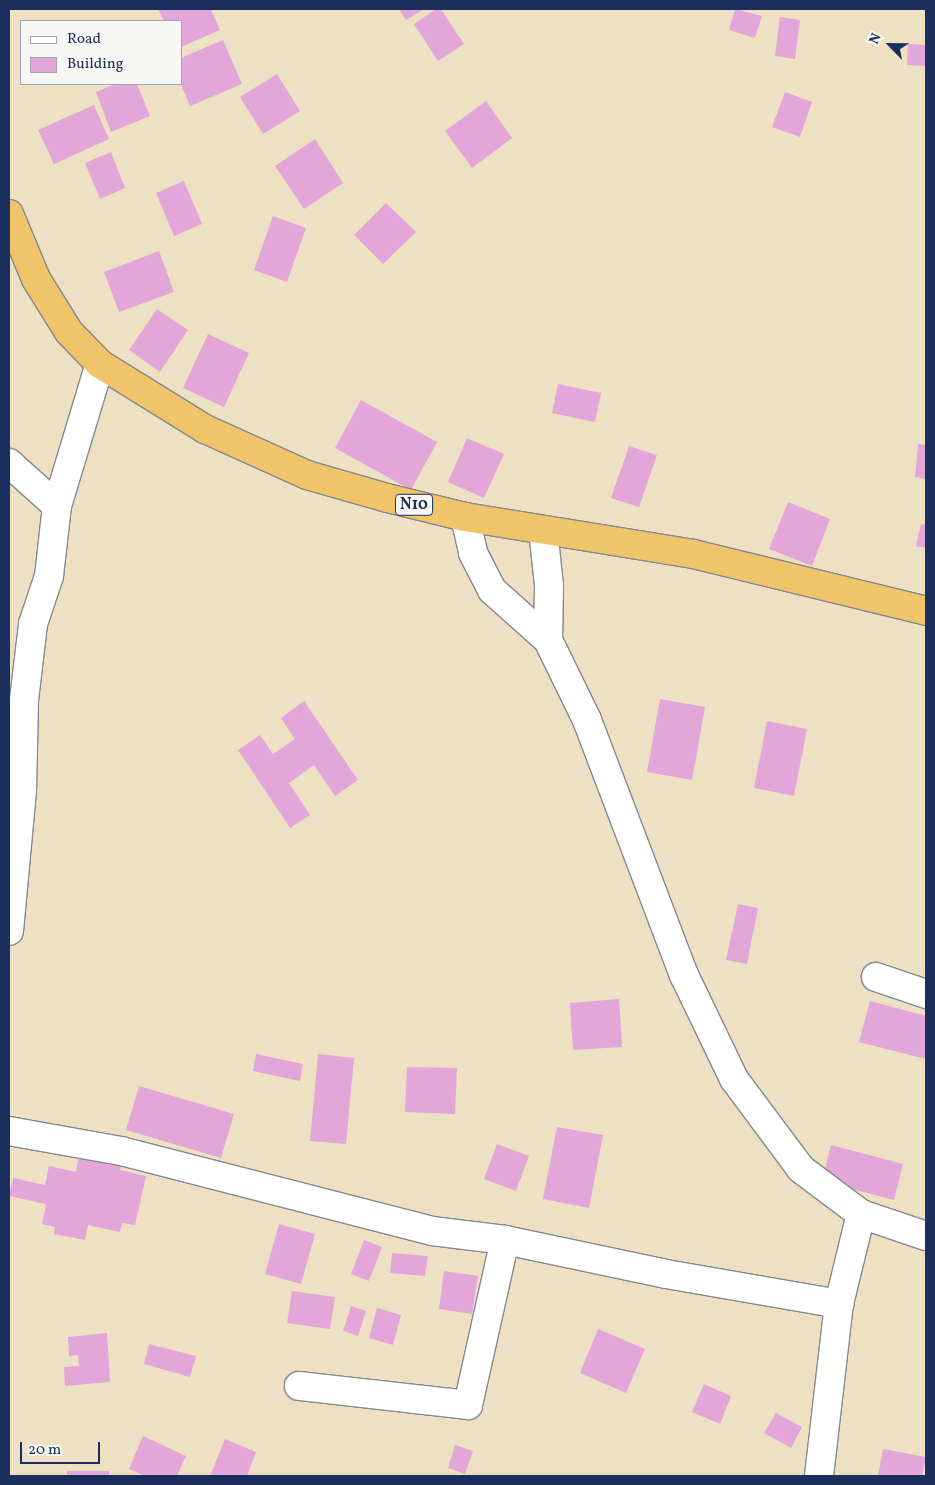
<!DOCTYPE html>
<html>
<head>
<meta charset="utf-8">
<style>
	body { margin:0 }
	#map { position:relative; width:935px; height:1485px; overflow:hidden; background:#eee0c2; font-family:Vollkorn,serif }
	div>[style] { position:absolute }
	.building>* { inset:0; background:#e3a6d8 }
	.roads { filter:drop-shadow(1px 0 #848890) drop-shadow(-1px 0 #848890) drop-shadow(0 1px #848890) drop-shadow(0 -1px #848890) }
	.minor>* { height:28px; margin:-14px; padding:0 14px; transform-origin:14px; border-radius:14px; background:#fff }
	.highway>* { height:28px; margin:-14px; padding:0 14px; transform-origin:14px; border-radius:14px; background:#f0c469 }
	span { translate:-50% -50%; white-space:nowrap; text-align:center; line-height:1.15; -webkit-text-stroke:5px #f6f6f2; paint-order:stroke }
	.shield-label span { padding:1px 4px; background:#f6f6f2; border:1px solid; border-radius:4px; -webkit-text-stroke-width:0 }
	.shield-label { font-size:16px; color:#1b2f5e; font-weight:700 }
	.frame { position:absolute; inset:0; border:10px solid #1b2f5e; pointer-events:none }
	.legend { position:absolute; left:20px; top:20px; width:162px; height:65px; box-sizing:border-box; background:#f6f6f2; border:1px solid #9ea6b7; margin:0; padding:6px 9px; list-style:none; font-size:15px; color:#1b2f5e }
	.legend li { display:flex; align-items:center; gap:10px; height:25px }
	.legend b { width:25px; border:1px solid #9ea6b7 }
	.north { position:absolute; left:865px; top:20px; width:50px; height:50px; -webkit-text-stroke:4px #f6f6f2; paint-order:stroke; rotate:293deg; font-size:14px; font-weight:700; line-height:20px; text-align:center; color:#1b2f5e }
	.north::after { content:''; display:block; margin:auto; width:18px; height:22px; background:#1b2f5e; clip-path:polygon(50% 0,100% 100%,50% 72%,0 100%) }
	.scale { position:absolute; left:20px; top:1442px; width:80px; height:22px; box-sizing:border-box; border:2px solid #1b2f5e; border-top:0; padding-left:6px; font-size:15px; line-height:18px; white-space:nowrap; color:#1b2f5e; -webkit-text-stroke:4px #f6f6f2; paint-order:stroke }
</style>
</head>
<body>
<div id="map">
	<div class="building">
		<i style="clip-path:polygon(158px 9px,211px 9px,220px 30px,181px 47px,181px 21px,164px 21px)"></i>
		<i style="clip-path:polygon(399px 9px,424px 9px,406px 20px)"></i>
		<i style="clip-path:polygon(436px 9px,441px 9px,464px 44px,438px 61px,414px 24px)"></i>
		<i style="clip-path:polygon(735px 9px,762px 16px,755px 38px,729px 30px)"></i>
		<i style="clip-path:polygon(780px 17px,800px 20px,795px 59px,775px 56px)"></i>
		<i style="clip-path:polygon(223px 40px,242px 84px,190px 106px,181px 85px,181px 58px)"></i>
		<i style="clip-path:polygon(908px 44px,926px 45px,926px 66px,907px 65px)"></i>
		<i style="clip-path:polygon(277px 74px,300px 111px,263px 134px,240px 97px)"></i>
		<i style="clip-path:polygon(115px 84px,137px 84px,150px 116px,111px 132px,96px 92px)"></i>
		<i style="clip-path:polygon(785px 92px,812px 102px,800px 137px,772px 127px)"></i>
		<i style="clip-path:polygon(486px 101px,512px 138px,472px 168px,445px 131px)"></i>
		<i style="clip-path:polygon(94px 105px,109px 139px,54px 164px,38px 130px)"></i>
		<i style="clip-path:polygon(315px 139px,343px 183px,304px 209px,275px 166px)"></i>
		<i style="clip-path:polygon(111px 152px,125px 188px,100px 199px,85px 163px)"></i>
		<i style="clip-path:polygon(184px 181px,202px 224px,174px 236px,156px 193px)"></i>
		<i style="clip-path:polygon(386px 203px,416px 232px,383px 264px,354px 235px)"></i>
		<i style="clip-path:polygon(273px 216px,306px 228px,287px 282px,254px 270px)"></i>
		<i style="clip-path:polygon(159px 251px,174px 292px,119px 312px,104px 272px)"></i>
		<i style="clip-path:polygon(157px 309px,188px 330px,160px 372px,129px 350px)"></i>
		<i style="clip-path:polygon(208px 334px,249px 353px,224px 407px,183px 388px)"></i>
		<i style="clip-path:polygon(558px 384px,601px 393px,595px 422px,552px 413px)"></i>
		<i style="clip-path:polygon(361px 400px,437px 442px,411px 490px,335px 448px)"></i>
		<i style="clip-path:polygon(467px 438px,504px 454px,484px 498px,448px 482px)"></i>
		<i style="clip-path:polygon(918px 444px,926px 445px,926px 479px,915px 477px)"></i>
		<i style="clip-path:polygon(629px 446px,657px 455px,639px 507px,611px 498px)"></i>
		<i style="clip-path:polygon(788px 502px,830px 519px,812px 566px,769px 549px)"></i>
		<i style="clip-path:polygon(921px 524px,926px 525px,926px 548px,916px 546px)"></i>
		<i style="clip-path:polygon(660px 699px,705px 707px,692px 780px,647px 772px)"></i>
		<i style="clip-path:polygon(304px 701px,358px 780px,335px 796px,314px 765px,289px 783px,310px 815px,290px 828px,238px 750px,260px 735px,273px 754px,295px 739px,281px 718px)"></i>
		<i style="clip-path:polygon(767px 721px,807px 729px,794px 796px,754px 788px)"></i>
		<i style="clip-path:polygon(738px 904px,758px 908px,747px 964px,726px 960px)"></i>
		<i style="clip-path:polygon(619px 999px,622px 1047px,573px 1050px,570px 1003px)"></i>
		<i style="clip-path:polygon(870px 1001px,926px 1016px,926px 1059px,859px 1042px)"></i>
		<i style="clip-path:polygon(256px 1054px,303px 1064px,300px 1081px,253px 1071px)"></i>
		<i style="clip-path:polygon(318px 1054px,354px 1058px,346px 1144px,310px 1141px)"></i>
		<i style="clip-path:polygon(407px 1067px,457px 1068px,455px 1114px,405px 1112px)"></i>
		<i style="clip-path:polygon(139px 1086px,234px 1114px,221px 1158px,126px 1130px)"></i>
		<i style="clip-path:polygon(557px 1127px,603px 1135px,589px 1208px,543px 1199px)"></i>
		<i style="clip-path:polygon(497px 1144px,529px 1156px,516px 1191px,484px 1179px)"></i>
		<i style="clip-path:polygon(831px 1145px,903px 1164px,894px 1200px,822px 1181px)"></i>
		<i style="clip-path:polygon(79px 1156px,121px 1165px,120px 1170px,146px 1176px,135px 1225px,122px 1223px,120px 1232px,88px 1225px,85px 1240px,54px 1234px,55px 1227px,42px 1224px,46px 1204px,9px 1196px,13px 1178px,45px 1185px,49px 1166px,76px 1172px)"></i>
		<i style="clip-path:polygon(279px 1224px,315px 1234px,301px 1284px,265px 1274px)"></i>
		<i style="clip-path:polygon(364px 1240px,382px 1247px,369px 1281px,351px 1274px)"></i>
		<i style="clip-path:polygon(392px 1253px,428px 1256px,425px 1276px,390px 1273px)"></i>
		<i style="clip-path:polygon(444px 1271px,478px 1276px,472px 1314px,439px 1309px)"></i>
		<i style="clip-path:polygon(292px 1291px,335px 1297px,330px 1329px,287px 1323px)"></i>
		<i style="clip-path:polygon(351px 1306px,366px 1311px,358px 1336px,343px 1331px)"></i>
		<i style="clip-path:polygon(377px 1308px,401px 1315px,393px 1345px,369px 1338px)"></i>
		<i style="clip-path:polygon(598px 1329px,645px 1349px,626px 1393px,580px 1373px)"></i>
		<i style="clip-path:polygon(107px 1333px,110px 1382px,65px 1386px,64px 1367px,79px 1366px,78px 1355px,69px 1356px,68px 1337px)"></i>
		<i style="clip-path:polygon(149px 1344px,196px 1356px,190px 1377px,144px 1364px)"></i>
		<i style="clip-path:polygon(704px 1384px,731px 1396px,720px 1424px,692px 1412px)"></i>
		<i style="clip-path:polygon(776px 1413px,802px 1427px,791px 1448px,764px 1433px)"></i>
		<i style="clip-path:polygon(143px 1436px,186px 1456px,177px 1476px,145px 1476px,129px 1469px)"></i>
		<i style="clip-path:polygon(225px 1439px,256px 1452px,247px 1476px,210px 1476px)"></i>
		<i style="clip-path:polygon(455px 1445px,473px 1451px,465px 1474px,448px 1468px)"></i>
		<i style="clip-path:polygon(883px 1449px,926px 1457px,922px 1476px,878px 1476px)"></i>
		<i style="clip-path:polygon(67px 1471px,109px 1471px,109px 1476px,67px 1476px)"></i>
	</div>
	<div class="roads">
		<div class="minor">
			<i style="left:9px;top:463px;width:64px;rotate:41.9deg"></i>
			<i style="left:465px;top:517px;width:37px;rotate:77deg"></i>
			<i style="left:473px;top:553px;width:42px;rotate:62.8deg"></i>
			<i style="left:492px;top:590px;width:75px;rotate:41.8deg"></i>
			<i style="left:548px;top:640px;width:89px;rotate:64deg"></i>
			<i style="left:587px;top:720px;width:273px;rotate:69.2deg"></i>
			<i style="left:684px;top:975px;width:115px;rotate:64.3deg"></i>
			<i style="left:734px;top:1079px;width:112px;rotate:53.3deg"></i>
			<i style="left:801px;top:1169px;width:75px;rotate:36.9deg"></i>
			<i style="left:861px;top:1214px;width:69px;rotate:18.7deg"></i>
			<i style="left:543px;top:530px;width:55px;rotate:83.8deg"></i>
			<i style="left:549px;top:585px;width:55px;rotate:91deg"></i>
			<i style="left:9px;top:931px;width:141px;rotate:-84.7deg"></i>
			<i style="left:22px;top:791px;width:91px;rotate:-88.7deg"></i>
			<i style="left:24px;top:700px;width:77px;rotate:-83.2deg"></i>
			<i style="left:33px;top:624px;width:51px;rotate:-71.6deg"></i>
			<i style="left:49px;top:576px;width:70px;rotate:-83.5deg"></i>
			<i style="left:57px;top:506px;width:148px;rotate:-73.2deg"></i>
			<i style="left:876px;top:977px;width:53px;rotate:18.8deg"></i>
			<i style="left:9px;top:1131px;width:114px;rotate:10.1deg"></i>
			<i style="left:121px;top:1151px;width:321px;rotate:14.4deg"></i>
			<i style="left:432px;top:1231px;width:74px;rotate:7deg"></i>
			<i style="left:505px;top:1240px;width:165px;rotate:11.9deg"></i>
			<i style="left:666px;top:1274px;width:176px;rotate:9.8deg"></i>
			<i style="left:839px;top:1304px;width:93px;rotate:-76.3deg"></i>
			<i style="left:299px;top:1386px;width:170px;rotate:6.4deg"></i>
			<i style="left:468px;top:1405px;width:169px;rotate:-77.4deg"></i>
			<i style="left:819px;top:1476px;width:173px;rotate:-83.4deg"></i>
		</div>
		<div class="highway">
			<i style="left:9px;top:214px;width:70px;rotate:67.4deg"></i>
			<i style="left:36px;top:279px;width:62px;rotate:58.1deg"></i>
			<i style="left:69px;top:332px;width:45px;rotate:45.9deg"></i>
			<i style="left:100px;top:364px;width:123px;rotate:31.8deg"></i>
			<i style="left:205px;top:429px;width:112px;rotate:24.3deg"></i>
			<i style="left:307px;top:475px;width:83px;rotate:16deg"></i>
			<i style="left:387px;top:498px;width:80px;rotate:13.7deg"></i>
			<i style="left:465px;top:517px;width:231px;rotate:9.2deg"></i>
			<i style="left:693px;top:554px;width:240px;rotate:13.7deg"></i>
		</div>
	</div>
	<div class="shield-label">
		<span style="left:414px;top:505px">N10</span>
	</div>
	<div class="frame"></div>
	<ul class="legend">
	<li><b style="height:6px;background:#fff"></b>Road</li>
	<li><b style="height:14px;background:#e3a6d8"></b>Building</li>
	</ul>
	<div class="north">N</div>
	<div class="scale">20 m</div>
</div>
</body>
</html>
